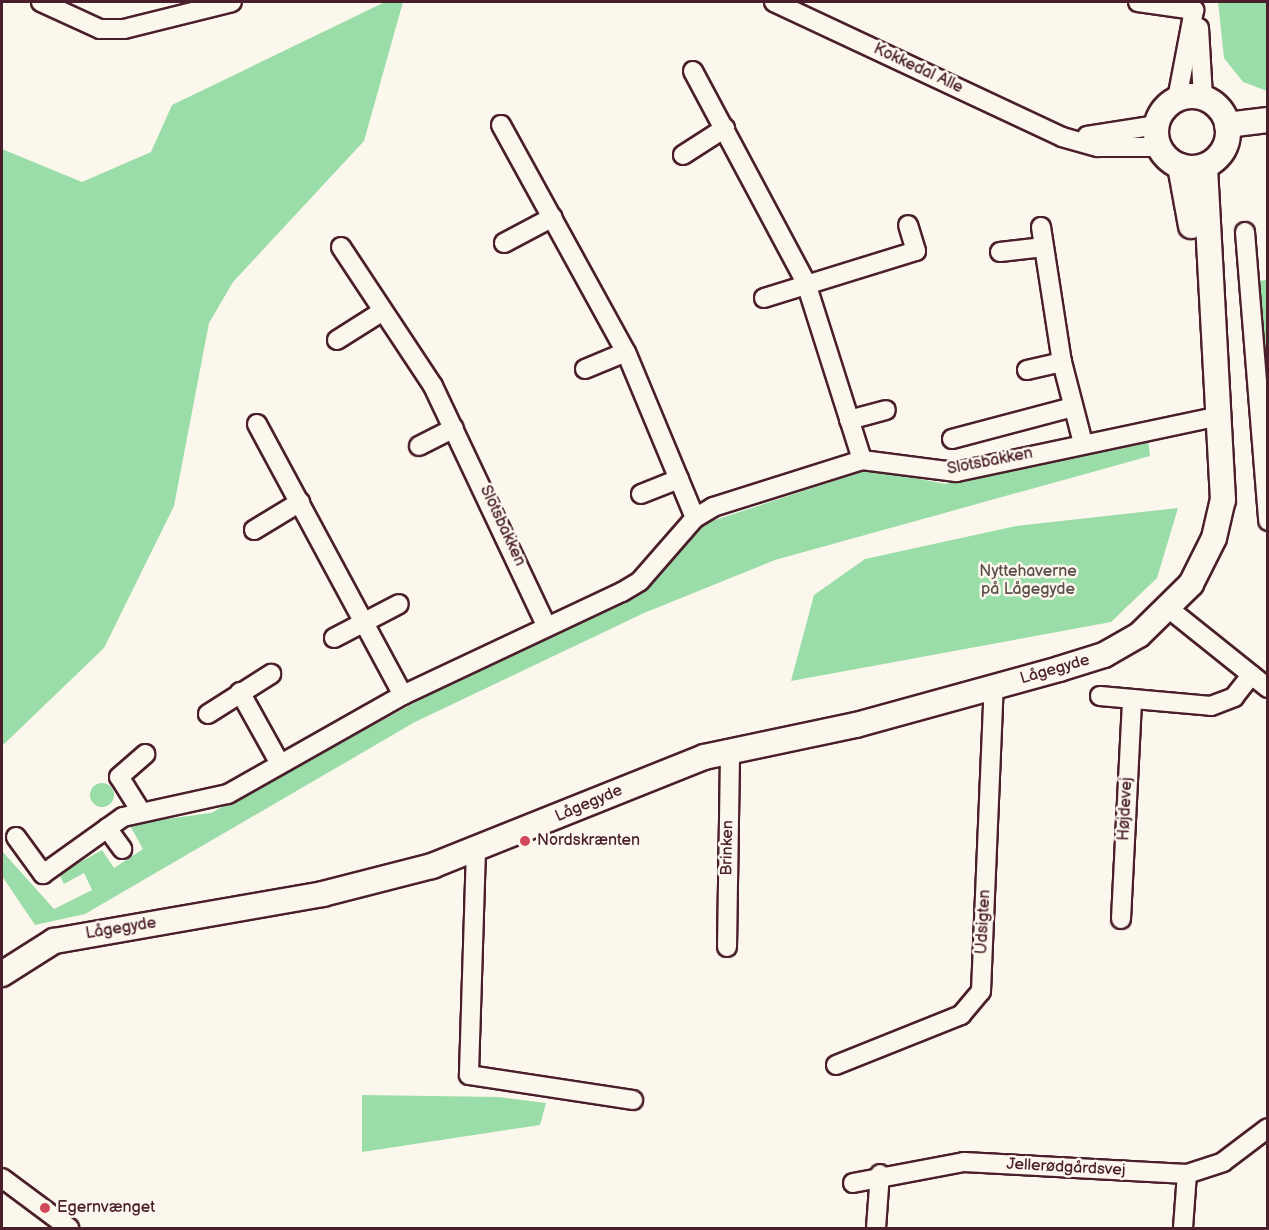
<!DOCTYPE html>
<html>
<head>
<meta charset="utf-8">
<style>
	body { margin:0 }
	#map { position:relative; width:1269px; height:1230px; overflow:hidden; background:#fbf7ec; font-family:"Balsamiq Sans",sans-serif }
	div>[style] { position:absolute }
	.green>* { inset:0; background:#9bdda8 }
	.round { border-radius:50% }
	.roads { filter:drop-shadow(2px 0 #4a1f2b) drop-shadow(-2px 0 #4a1f2b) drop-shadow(0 2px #4a1f2b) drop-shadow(0 -2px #4a1f2b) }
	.minor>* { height:18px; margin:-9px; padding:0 9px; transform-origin:9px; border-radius:9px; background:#fbf7ec }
	.tertiary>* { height:24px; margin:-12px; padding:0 12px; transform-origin:12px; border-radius:12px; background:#fbf7ec }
	.tertiary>.ring { margin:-12px; padding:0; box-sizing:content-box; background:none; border:24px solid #fbf7ec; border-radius:50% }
	.dots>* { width:16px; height:16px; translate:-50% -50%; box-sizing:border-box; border:3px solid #fbf7ec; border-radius:50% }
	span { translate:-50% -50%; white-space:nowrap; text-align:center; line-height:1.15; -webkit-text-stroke:5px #fbf7ec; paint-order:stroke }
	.street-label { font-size:16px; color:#4a1f2b }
	.park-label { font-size:16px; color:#5e4e4a }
	.poi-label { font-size:16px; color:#4a1f2b }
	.left { translate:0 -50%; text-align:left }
	.frame { position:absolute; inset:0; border:3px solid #4a1f2b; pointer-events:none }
</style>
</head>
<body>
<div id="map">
	<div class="green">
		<i style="clip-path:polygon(385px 2px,403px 2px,364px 141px,233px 282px,209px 323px,174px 506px,104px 648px,2px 746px,2px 149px,82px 182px,151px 152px,172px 105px)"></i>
		<i style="clip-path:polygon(1218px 2px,1267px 2px,1267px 91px,1243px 82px,1224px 58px)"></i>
		<i style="clip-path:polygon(1267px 280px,1267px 409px,1258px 281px)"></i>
		<i style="clip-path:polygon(1148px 438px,1150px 456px,775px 560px,644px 613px,415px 722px,85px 914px,35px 925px,2px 876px,2px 851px,54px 909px,92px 890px,84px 873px,64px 884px,59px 874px,102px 850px,114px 868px,143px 849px,129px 824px,211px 813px,466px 675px,644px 589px,703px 524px,870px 469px,945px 484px)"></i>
		<i style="clip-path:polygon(1178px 508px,1157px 578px,1111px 622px,791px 681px,814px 595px,865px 559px,1016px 526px)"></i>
		<i class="round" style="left:90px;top:783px;width:24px;height:24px"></i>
		<i style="clip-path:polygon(362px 1095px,499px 1097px,546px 1103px,540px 1125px,362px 1152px)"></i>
	</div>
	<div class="roads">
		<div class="minor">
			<i style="left:41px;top:2px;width:65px;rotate:24.6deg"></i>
			<i style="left:100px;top:29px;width:24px"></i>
			<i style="left:124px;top:29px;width:111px;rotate:-14deg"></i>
			<i style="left:774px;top:2px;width:318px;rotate:25.1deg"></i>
			<i style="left:1062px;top:137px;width:37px;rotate:16deg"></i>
			<i style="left:1098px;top:147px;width:61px"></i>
			<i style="left:1138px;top:2px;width:57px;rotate:8.1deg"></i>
			<i style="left:1194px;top:10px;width:91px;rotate:100.8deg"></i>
			<i style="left:1199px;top:28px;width:70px;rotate:86.7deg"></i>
			<i style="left:693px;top:71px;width:240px;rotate:61.9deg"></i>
			<i style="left:806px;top:283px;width:186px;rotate:72.4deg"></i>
			<i style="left:501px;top:125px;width:259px;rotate:61.2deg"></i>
			<i style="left:626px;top:352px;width:180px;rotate:67.4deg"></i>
			<i style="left:1087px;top:136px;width:71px;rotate:-8.9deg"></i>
			<i style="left:683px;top:155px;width:50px;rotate:-32.7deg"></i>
			<i style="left:1041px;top:227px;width:137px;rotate:81.2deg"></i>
			<i style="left:1062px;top:362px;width:84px;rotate:75.5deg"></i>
			<i style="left:1245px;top:232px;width:290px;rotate:85.4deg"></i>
			<i style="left:504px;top:243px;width:55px;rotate:-28deg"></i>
			<i style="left:341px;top:247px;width:167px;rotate:56.5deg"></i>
			<i style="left:433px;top:386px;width:264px;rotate:64.7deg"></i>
			<i style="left:1000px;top:252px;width:44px;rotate:-6.5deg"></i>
			<i style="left:764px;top:298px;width:159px;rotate:-17.2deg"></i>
			<i style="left:916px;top:251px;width:27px;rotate:-107deg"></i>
			<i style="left:337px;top:340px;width:54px;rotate:-32.2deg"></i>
			<i style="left:585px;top:369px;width:44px;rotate:-22.5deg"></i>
			<i style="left:1027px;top:370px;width:36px;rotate:-13deg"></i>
			<i style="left:849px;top:420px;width:38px;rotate:-15deg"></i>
			<i style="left:257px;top:424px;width:308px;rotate:61.7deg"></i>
			<i style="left:952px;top:439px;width:125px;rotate:-14.8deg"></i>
			<i style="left:419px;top:446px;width:39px;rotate:-27deg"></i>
			<i style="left:641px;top:494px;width:41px;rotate:-21.5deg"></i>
			<i style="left:254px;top:530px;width:54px;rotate:-31.3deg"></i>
			<i style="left:1168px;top:608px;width:128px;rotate:38.7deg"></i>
			<i style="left:334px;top:638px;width:73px;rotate:-27.6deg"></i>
			<i style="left:240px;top:692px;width:82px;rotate:60.9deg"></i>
			<i style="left:1100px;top:696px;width:111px;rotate:5.1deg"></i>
			<i style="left:1211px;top:706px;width:25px;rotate:-21deg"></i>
			<i style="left:1234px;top:697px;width:28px;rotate:-52deg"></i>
			<i style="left:208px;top:714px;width:75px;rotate:-32.4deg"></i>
			<i style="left:140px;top:810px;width:39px;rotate:-122deg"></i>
			<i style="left:119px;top:777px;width:35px;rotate:-41deg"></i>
			<i style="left:107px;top:828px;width:26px;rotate:54deg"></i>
			<i style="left:16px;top:837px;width:46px;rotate:53.9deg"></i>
			<i style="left:43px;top:874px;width:98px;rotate:-35.5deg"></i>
			<i style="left:123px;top:817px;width:107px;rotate:-12.4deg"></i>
			<i style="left:228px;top:794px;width:201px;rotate:-29.5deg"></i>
			<i style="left:403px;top:695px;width:242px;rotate:-25.2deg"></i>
			<i style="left:622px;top:592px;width:21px;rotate:-31deg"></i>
			<i style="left:640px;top:581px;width:84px;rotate:-48.9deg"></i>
			<i style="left:695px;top:518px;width:21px;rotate:-31deg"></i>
			<i style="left:713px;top:507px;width:156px;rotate:-17.5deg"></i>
			<i style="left:862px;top:460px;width:95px;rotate:7.3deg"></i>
			<i style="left:956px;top:472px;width:269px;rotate:-12deg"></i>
			<i style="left:476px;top:850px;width:225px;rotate:91.8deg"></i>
			<i style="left:469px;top:1075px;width:166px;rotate:8.7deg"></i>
			<i style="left:1121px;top:919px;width:220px;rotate:-87.1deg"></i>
			<i style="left:727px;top:947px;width:197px;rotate:-89.1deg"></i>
			<i style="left:836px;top:1065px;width:135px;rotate:-21.8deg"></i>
			<i style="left:961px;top:1015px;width:31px;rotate:-50deg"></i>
			<i style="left:981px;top:991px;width:304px;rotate:-87.6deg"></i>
			<i style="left:2px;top:1178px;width:84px;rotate:36.7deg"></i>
			<i style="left:853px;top:1183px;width:113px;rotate:-10.7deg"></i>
			<i style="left:964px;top:1162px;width:223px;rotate:3.1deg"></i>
			<i style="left:1187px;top:1174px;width:38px;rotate:-18deg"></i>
			<i style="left:1223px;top:1162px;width:56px;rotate:-37.1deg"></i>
			<i style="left:876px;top:1228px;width:54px;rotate:-85.8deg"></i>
			<i style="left:1183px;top:1228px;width:54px;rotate:-85.8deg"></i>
		</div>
		<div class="tertiary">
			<i class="ring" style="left:1156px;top:96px;width:48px;height:48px"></i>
			<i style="left:1227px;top:125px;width:41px;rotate:-7deg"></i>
			<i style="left:1180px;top:166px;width:61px;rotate:79.6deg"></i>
			<i style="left:2px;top:974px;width:62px;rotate:-32.4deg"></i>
			<i style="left:54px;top:941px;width:273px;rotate:-9.9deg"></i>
			<i style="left:323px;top:894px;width:113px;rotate:-14.4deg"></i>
			<i style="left:432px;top:866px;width:293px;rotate:-21.8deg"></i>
			<i style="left:704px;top:757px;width:155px;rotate:-11.9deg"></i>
			<i style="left:856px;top:725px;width:211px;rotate:-15.4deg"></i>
			<i style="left:1059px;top:669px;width:47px;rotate:-17.3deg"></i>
			<i style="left:1104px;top:655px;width:40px;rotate:-29.7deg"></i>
			<i style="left:1139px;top:635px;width:73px;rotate:-44.4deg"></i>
			<i style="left:1191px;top:584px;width:51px;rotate:-63.4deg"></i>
			<i style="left:1214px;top:538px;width:39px;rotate:-77deg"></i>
			<i style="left:1223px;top:500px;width:334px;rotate:-93.1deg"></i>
		</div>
	</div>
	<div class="dots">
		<i style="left:525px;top:841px;background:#d1495b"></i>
		<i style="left:45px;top:1208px;background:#d1495b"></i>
	</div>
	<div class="street-label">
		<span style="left:918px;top:69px;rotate:25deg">Kokkedal Alle</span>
		<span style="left:990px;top:462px;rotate:-11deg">Slotsbakken</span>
		<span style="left:502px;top:526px;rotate:65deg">Slotsbakken</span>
		<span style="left:1055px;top:670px;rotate:-16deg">Lågegyde</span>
		<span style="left:589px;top:804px;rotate:-23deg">Lågegyde</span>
		<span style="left:1126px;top:809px;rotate:-87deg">Højdevej</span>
		<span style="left:728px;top:848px;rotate:-89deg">Brinken</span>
		<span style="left:984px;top:922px;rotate:-87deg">Udsigten</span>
		<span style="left:121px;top:929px;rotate:-9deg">Lågegyde</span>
		<span style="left:1066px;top:1168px;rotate:3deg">Jellerødgårdsvej</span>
	</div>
	<div class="park-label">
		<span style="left:1028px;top:581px">Nyttehaverne<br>på Lågegyde</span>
	</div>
	<div class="poi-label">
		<span class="left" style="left:537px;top:841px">Nordskrænten</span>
		<span class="left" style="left:57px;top:1208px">Egernvænget</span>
	</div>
	<div class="frame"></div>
</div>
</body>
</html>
